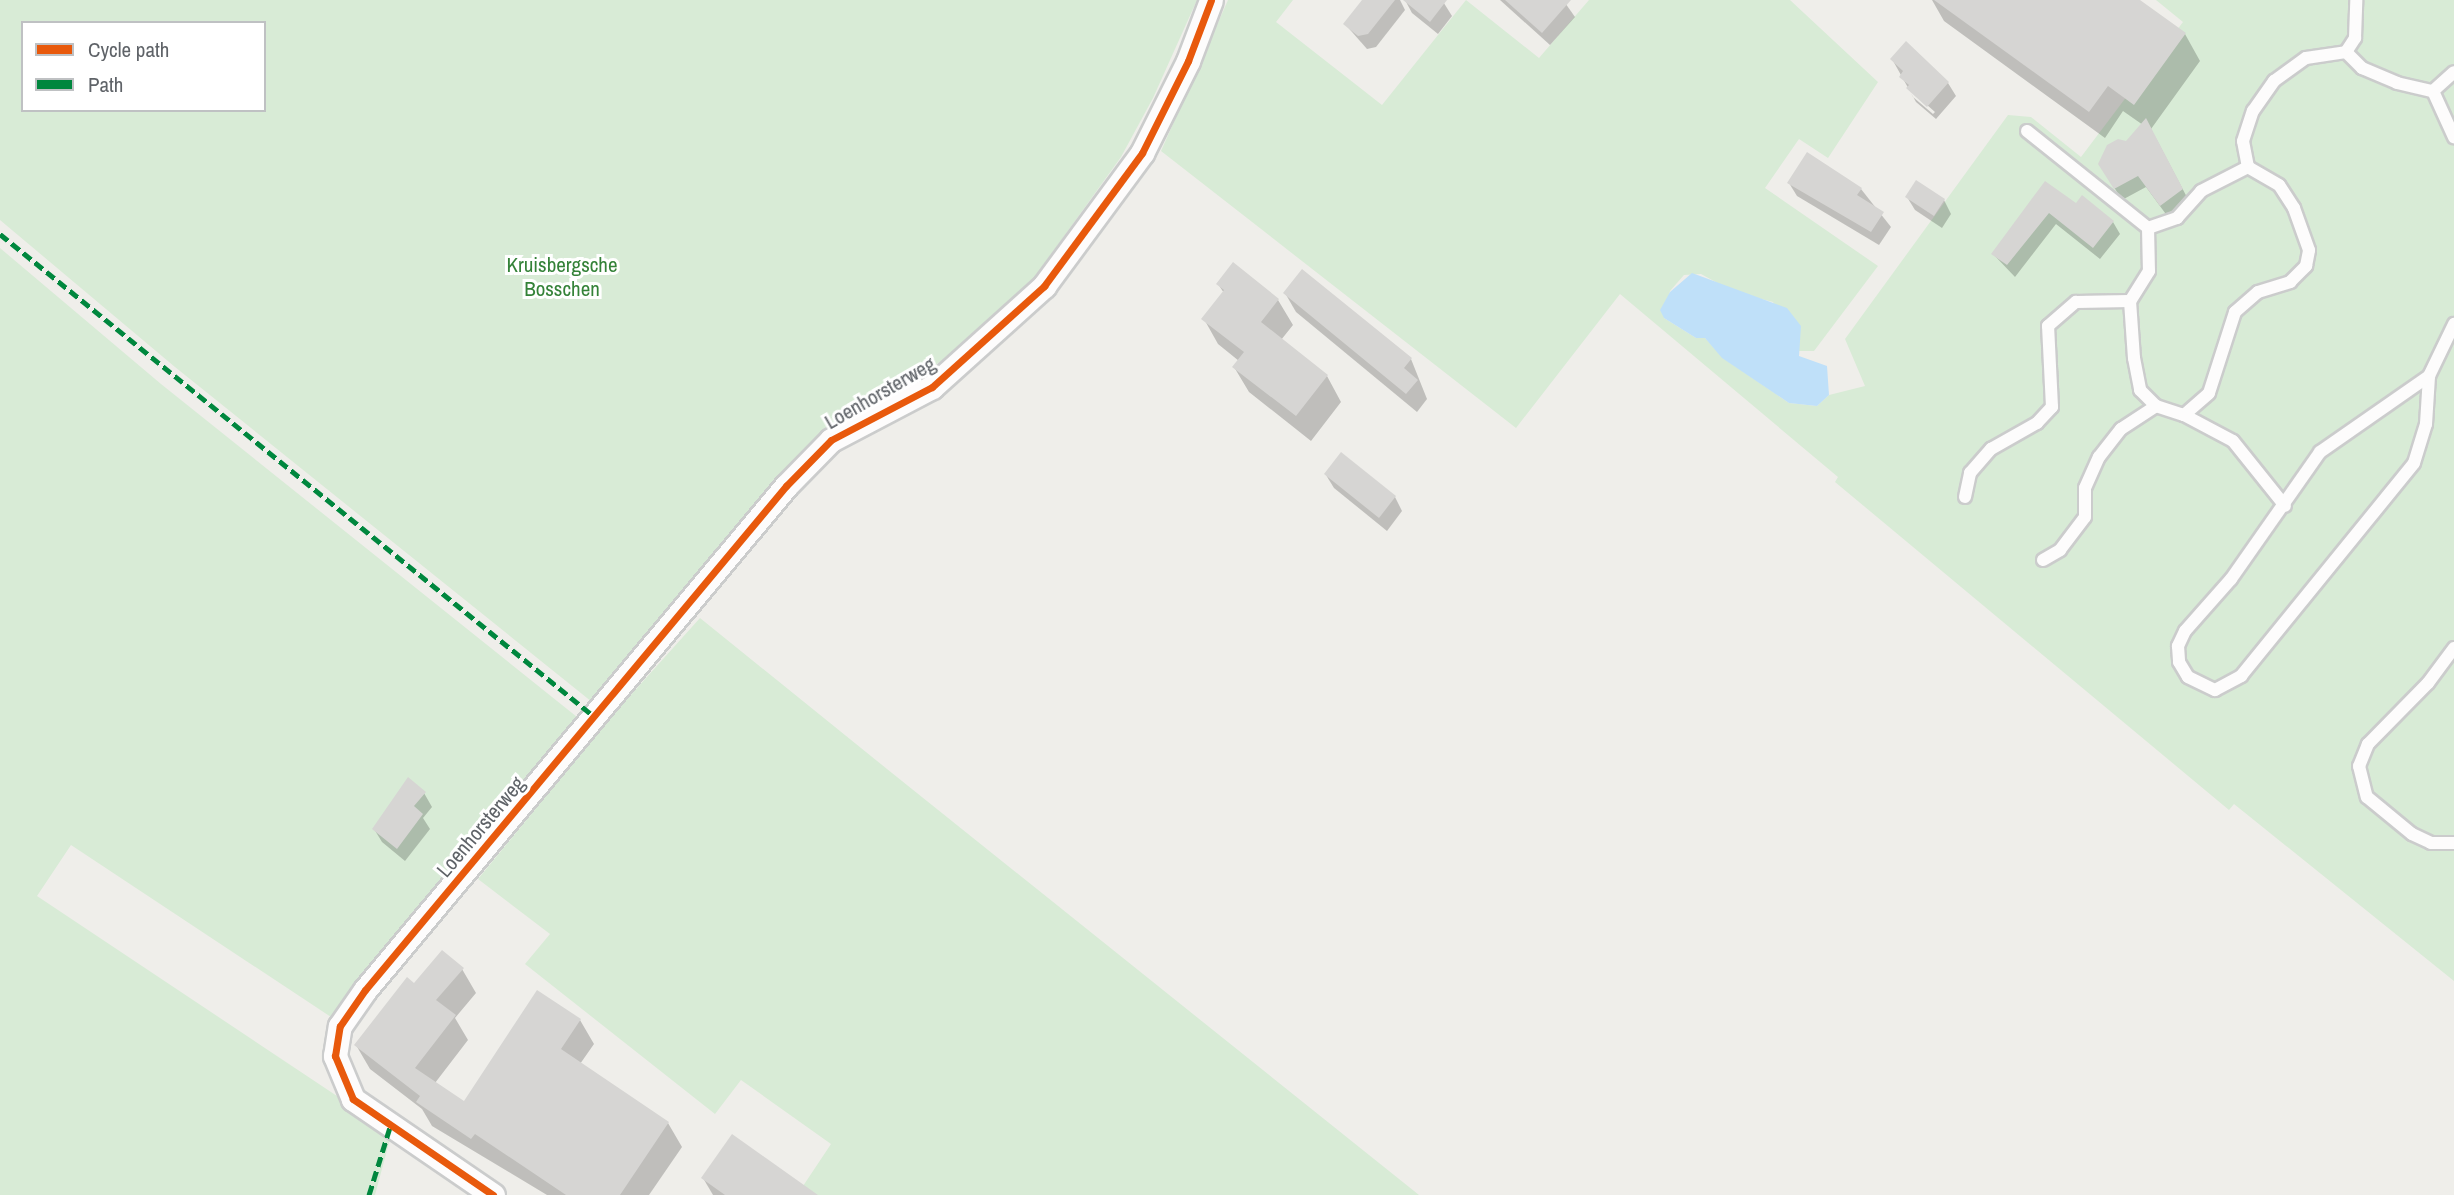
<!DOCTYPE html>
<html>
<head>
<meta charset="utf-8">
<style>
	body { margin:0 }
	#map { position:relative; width:2454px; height:1195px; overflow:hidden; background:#efeeea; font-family:"Archivo Narrow",sans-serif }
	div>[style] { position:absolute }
	.green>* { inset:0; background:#d8ebd6 }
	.water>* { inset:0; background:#bfe0f9 }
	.shadow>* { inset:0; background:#0003 }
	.building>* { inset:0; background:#d6d5d3 }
	.roads { filter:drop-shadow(2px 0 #cbcccc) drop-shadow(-2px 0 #cbcccc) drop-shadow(0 2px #cbcccc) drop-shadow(0 -2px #cbcccc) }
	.service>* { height:12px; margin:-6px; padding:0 6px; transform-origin:6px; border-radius:6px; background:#fdfcfc }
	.minor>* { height:23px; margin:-11.5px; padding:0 11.5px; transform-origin:11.5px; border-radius:11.5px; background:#fdfcfc }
	.quiet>* { height:5px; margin-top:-2.5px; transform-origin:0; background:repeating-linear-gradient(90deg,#00873e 0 10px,transparent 0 15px) }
	.cycleway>* { height:7px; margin:-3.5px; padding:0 3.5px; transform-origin:3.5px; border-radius:3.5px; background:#e8590c }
	span { translate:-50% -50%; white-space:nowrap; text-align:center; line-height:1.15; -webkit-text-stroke:6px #fff; paint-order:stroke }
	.park-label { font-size:21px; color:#348238 }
	.street-label { font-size:21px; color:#5f6368 }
	.legend { position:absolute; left:21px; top:21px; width:245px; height:91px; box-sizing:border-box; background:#fff; border:2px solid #bfc1c3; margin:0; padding:9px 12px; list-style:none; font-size:21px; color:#5f6368 }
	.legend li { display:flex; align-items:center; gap:14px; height:35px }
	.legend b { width:35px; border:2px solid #bfc1c3 }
</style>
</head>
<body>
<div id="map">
	<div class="green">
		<i style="clip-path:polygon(evenodd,0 0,1197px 0,1153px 98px,1121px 157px,1029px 285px,974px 340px,834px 430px,592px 702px,175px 367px,0 220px,0 0,23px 23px,264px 23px,264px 110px,23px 110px,23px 23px)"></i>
		<i style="clip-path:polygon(1228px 0,1293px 0,1276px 22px,1382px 105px,1466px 0,1539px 58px,1589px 0,1790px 0,1878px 82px,1828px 158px,1799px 139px,1765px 188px,1878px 266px,1814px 351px,1797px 351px,1773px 302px,1734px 292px,1701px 274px,1684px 275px,1670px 291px,1664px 318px,1696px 338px,1705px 338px,1723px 358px,1789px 403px,1817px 406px,1829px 395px,1865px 386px,1845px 339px,2008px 115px,2031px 117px,2081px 157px,2183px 22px,2156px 0,2454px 0,2454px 981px,2234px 804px,2229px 810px,1835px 482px,1838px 477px,1620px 294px,1516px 428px,1161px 151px)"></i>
		<i style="clip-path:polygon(0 248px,161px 384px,577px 717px,331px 1017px,71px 845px,37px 896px,337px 1096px,390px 1139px,375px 1195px,0 1195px)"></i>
		<i style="clip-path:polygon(700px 618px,887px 769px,1419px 1195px,797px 1195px,831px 1144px,741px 1080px,715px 1114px,525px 964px,550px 934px,478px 879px,610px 718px)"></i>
	</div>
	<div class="water">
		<i style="clip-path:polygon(1692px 273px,1787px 308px,1801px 326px,1799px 356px,1827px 366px,1829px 395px,1817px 406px,1789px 403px,1722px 358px,1705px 338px,1696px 338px,1664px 318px,1660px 310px,1670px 292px)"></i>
	</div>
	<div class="shadow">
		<i style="clip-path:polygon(1364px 0,1400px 0,1405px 10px,1376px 47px,1367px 49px,1345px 24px)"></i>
		<i style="clip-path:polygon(1405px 0,1442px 0,1452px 16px,1438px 34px,1412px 13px)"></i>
		<i style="clip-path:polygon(1500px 0,1563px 0,1575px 17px,1550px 45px)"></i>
		<i style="clip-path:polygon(1932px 0,2137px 0,2185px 34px,2200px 61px,2151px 129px,2189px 201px,2168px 217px,2146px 187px,2122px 200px,2107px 176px,2143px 125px,2123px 111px,2105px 138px,1944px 21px)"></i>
		<i style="clip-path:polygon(evenodd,1892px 59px,1948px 83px,1956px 96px,1936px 119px,1916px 102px,1892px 59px,1909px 89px,1935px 112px,1933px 114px,1913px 97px,1909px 89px)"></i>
		<i style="clip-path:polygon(1789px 183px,1861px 189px,1891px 227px,1879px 245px,1797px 196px)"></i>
		<i style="clip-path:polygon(2046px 183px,2076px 205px,2113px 222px,2120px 234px,2100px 259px,2056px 224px,2015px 277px,1993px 254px)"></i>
		<i style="clip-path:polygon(1907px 197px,1944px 200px,1951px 214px,1942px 228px,1915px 210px)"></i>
		<i style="clip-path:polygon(1218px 284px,1278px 300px,1293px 325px,1281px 340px,1327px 376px,1341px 402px,1311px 441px,1249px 392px,1234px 367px,1239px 361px,1218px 344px,1204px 319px,1224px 293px)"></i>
		<i style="clip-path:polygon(1285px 293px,1411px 359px,1427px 399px,1417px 412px,1296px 312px)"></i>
		<i style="clip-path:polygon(1326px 475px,1395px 497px,1402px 511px,1387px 531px,1334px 488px)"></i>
		<i style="clip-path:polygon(424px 793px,432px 807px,423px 818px,430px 829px,405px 861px,382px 842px,374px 829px)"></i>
		<i style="clip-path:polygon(462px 969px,476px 993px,455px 1018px,468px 1040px,435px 1083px,464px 1103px,580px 1020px,594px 1044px,580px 1064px,668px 1123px,682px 1147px,649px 1195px,547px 1195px,432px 1126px,422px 1109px,370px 1069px,356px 1045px,414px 985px)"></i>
		<i style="clip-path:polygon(703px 1178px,807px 1195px,713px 1195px)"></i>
	</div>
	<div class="building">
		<i style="clip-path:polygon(1362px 0,1395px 0,1368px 34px,1358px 36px,1343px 24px)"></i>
		<i style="clip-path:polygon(1403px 0,1447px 0,1430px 22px)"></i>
		<i style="clip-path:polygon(1505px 0,1571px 0,1542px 33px)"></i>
		<i style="clip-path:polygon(1934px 0,2140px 0,2186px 33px,2134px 105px,2108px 86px,2089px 112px)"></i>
		<i style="clip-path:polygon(1906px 41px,1949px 82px,1927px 107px,1906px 88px,1909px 85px,1899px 77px,1903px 71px,1890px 59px)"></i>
		<i style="clip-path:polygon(2146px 118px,2183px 189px,2160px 206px,2138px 176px,2114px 189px,2098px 164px,2107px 145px,2118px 139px,2126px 141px)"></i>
		<i style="clip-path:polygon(1807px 152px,1862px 188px,1857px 195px,1884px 212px,1871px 232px,1787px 183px)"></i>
		<i style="clip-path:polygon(1916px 180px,1945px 199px,1934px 216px,1905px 197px)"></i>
		<i style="clip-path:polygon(2045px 181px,2076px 203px,2082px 195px,2114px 221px,2093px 248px,2049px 213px,2007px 265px,1991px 254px)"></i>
		<i style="clip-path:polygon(1233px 262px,1279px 299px,1261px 322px,1328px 375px,1296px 416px,1232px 367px,1244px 352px,1201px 319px,1224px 290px,1216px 284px)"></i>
		<i style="clip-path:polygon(1302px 269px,1412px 358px,1404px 368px,1418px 380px,1406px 394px,1283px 293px)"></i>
		<i style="clip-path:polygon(1341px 452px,1396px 496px,1379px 518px,1324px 474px)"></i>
		<i style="clip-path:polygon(408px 777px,426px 792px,414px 806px,423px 814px,397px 849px,372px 829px)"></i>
		<i style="clip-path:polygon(442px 950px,464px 968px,436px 1000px,456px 1015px,415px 1068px,464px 1101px,537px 990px,581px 1019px,561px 1049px,669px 1122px,620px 1195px,566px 1195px,475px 1134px,471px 1139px,416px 1102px,420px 1096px,354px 1045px,407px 977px,414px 983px)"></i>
		<i style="clip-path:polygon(732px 1134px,818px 1195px,725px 1195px,701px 1178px)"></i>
	</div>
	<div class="roads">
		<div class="service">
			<i style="left:2346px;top:52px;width:23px;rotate:45deg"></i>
			<i style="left:2362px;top:68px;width:38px;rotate:23deg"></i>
			<i style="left:2397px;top:83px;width:37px;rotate:13deg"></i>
			<i style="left:2433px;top:91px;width:51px;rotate:65.5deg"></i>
			<i style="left:2433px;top:91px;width:28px;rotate:-42deg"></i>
			<i style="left:2027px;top:131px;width:155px;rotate:38.7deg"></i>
			<i style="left:2148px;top:228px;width:43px;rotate:88.7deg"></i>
			<i style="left:2149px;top:271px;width:36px;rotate:122deg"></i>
			<i style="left:2130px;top:301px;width:57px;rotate:86deg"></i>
			<i style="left:2134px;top:358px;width:33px;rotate:79deg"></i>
			<i style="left:2140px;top:390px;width:23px;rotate:45deg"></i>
			<i style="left:2156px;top:406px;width:29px;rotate:18deg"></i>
			<i style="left:2184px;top:415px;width:33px;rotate:-41deg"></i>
			<i style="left:2209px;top:393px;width:85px;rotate:-72.2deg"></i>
			<i style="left:2235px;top:312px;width:30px;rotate:-41deg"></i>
			<i style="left:2258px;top:292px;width:34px;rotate:-17deg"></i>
			<i style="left:2290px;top:282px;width:23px;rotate:-45deg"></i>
			<i style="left:2306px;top:266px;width:16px;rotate:-79deg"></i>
			<i style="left:2309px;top:250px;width:45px;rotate:-109.7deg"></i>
			<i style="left:2294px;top:208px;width:27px;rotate:-123deg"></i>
			<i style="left:2279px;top:185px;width:36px;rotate:-150deg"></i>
			<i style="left:2248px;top:167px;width:26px;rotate:-101deg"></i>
			<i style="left:2243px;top:141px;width:32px;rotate:-72deg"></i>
			<i style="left:2253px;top:111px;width:37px;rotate:-55deg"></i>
			<i style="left:2274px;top:81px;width:39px;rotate:-36deg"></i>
			<i style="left:2306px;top:58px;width:40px;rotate:-8.5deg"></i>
			<i style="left:2346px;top:52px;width:17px;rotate:-57deg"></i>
			<i style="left:2355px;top:38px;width:38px;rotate:-88deg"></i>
			<i style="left:2148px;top:228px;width:31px;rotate:-19deg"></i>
			<i style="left:2177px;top:218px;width:36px;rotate:-48deg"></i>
			<i style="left:2201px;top:191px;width:53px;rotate:-27.1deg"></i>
			<i style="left:2429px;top:376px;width:133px;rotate:145.1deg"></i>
			<i style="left:2320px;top:452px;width:155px;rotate:125deg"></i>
			<i style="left:2231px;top:579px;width:69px;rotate:131.5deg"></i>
			<i style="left:2185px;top:631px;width:17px;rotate:115deg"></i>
			<i style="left:2178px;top:646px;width:16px;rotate:86deg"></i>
			<i style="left:2179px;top:662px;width:17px;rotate:59deg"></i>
			<i style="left:2188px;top:677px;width:30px;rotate:26deg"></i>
			<i style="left:2215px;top:690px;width:30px;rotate:-28deg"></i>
			<i style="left:2241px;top:676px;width:274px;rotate:-50.9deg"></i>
			<i style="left:2414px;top:463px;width:41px;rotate:-72.9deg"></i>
			<i style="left:2426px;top:424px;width:48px;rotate:-86.4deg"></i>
			<i style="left:2429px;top:376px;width:58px;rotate:-64.3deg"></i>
			<i style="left:2184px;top:415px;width:55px;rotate:28deg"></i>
			<i style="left:2233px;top:441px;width:83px;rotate:51.3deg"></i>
			<i style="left:1965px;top:497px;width:25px;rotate:-78deg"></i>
			<i style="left:1970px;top:473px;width:32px;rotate:-49deg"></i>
			<i style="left:1991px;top:449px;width:53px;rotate:-29.5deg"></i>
			<i style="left:2037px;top:423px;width:22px;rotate:-47deg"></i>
			<i style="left:2052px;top:407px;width:81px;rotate:-92.8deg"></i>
			<i style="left:2048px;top:326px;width:37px;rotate:-41deg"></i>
			<i style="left:2076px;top:302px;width:54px;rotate:-1.1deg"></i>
			<i style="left:2043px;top:560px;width:20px;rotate:-30deg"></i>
			<i style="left:2060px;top:550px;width:41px;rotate:-52.9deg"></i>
			<i style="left:2085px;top:517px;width:29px;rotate:-90deg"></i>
			<i style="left:2085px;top:488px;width:34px;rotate:-66deg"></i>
			<i style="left:2099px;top:457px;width:36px;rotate:-52deg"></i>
			<i style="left:2121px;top:429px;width:42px;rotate:-33.3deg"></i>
			<i style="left:2454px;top:648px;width:44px;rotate:126.6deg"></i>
			<i style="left:2428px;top:683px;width:86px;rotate:134.5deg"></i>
			<i style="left:2368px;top:744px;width:24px;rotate:112deg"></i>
			<i style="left:2359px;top:766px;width:32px;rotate:76deg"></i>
			<i style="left:2367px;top:797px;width:58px;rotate:39.4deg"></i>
			<i style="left:2412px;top:834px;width:21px;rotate:25deg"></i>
			<i style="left:2431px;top:843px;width:23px"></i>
		</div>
		<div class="minor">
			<i style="left:493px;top:1195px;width:170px;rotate:-145.6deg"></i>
			<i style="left:353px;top:1099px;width:47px;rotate:-112.7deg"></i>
			<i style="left:335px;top:1056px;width:30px;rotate:-81deg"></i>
			<i style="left:340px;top:1026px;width:44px;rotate:-55.2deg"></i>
			<i style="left:365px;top:990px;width:657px;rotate:-50.13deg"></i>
			<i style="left:786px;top:486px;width:64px;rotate:-45.6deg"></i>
			<i style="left:831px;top:440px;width:114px;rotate:-27.7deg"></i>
			<i style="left:932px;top:387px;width:151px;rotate:-42deg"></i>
			<i style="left:1044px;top:286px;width:165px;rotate:-53.6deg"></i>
			<i style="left:1142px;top:153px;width:103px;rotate:-63.4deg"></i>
			<i style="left:1188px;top:61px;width:65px;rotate:-69.3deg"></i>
		</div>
	</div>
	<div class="quiet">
		<i style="left:0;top:234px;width:768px;rotate:39.08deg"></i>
		<i style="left:369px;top:1195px;width:74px;rotate:-72.8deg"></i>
	</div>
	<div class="cycleway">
		<i style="left:493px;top:1195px;width:170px;rotate:-145.6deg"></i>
		<i style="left:353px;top:1099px;width:47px;rotate:-112.7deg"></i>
		<i style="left:335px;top:1056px;width:30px;rotate:-81deg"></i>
		<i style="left:340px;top:1026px;width:44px;rotate:-55.2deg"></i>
		<i style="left:365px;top:990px;width:657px;rotate:-50.13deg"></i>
		<i style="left:786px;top:486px;width:64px;rotate:-45.6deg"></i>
		<i style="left:831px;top:440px;width:114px;rotate:-27.7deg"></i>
		<i style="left:932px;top:387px;width:151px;rotate:-42deg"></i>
		<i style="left:1044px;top:286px;width:165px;rotate:-53.6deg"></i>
		<i style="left:1142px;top:153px;width:103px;rotate:-63.4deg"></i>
		<i style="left:1188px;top:61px;width:65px;rotate:-69.3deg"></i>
	</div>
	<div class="park-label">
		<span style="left:562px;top:277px">Kruisbergsche<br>Bosschen</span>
	</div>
	<div class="street-label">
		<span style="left:880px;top:393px;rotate:-30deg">Loenhorsterweg</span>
		<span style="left:481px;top:827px;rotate:-50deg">Loenhorsterweg</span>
	</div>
	<ul class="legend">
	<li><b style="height:9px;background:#e8590c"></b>Cycle path</li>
	<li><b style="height:9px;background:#00873e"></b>Path</li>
	</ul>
</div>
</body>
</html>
